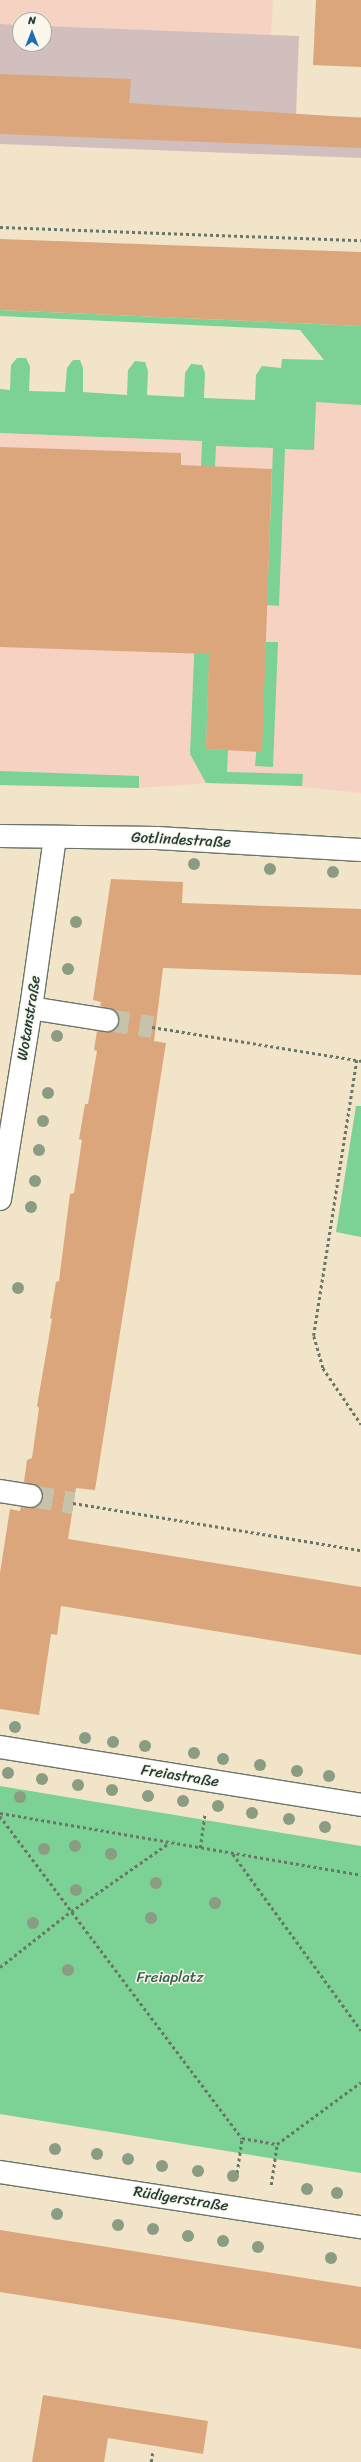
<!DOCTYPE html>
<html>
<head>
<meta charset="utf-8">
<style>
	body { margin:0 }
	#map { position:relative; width:361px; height:2462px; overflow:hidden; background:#f1e4c8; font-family:Sriracha,sans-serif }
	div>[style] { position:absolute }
	.built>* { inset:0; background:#f6d2c3 }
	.industrial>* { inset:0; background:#d1bfbd }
	.green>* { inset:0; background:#7cd195 }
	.building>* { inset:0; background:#dba67c }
	.minor-tunnel>* { height:22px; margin-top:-11px; transform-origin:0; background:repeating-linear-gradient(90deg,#c7c3aa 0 22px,transparent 0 33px) }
	.path>* { height:2.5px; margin-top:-1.25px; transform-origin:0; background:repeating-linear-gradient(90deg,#687768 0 3px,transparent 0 6px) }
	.roads { filter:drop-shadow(1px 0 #687768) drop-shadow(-1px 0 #687768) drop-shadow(0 1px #687768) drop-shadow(0 -1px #687768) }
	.minor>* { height:22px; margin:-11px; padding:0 11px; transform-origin:11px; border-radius:11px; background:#fff }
	.trees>* { width:12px; height:12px; margin:-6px; border-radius:50%; background:#8a9c84 }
	span { translate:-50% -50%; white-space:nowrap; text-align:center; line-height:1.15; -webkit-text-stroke:3px #fbf7ec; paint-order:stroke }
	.street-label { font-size:15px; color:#1f3d34 }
	.park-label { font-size:15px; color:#36624c }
	.north { position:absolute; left:12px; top:12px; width:40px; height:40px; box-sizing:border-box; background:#fbf7ec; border:1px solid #a3ada2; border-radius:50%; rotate:0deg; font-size:11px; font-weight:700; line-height:16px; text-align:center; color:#1f3d34 }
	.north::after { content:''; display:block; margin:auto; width:14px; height:18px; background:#1f6fb2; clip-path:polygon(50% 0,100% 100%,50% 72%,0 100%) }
</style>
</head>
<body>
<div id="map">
	<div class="built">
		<i style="clip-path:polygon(0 0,273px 0,271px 35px,44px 26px,44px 20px,20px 20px,20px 25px,0 24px)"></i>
		<i style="clip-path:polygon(282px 359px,361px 362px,361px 793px,265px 783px,206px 783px,139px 788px,0 785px,0 433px,279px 444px)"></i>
	</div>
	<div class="industrial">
		<i style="clip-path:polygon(0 24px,20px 25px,20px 44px,44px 44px,44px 26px,299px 36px,296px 115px,361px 117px,361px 158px,0 144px)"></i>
	</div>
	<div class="green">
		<i style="clip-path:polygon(0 310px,361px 326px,361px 405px,316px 402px,314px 450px,285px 449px,279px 606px,267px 605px,273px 448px,216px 446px,215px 467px,199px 524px,202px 441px,0 433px,0 389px,10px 390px,11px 365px,17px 358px,26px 358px,30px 366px,29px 391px,65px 392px,67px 368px,73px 360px,80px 360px,83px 368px,83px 392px,127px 395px,128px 370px,135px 361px,145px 362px,148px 371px,147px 395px,184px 397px,185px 373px,191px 364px,202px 365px,205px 373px,204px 398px,255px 400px,256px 375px,262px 366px,281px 368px,282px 359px,324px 360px,300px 330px,0 316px)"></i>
		<i style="clip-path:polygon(196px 609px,211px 609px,206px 749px,228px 750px,227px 772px,303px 774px,302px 786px,206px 783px,190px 754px)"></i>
		<i style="clip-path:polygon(266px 642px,278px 642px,273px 767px,255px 766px)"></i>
		<i style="clip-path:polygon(0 771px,139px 776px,139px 788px,0 785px)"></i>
		<i style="clip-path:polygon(356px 1106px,361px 1106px,361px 1237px,336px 1232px)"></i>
		<i style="clip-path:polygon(0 1786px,361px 1846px,361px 2173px,0 2114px)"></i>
	</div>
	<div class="building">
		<i style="clip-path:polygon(316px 0,361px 0,361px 67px,313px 65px)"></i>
		<i style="clip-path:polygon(0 74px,131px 79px,129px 103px,361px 118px,361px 148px,0 134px)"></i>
		<i style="clip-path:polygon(0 239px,361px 252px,361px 326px,0 310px)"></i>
		<i style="clip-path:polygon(0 447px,181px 453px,181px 465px,272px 469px,262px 752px,206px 749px,209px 654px,0 647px)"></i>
		<i style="clip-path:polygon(111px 879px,183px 882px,182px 903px,361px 909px,361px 975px,163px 968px,154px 1041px,166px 1043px,95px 1490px,76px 1488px,68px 1539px,361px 1587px,361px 1655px,61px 1606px,57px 1635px,51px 1634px,39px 1715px,0 1709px,0 1573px,10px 1509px,20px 1511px,21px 1507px,35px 1508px,43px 1498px,39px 1487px,24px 1482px,27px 1460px,32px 1458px,39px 1408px,37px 1406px,52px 1319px,50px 1318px,56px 1282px,59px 1281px,70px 1194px,74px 1193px,82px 1140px,79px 1139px,85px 1104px,88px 1104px,97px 1051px,94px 1050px,97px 1031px,112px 1031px,119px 1022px,115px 1011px,100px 1006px,101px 1002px,93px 1000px)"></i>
		<i style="clip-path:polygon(0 2230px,361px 2287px,361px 2349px,0 2292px)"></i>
		<i style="clip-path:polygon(43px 2395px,208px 2421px,203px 2454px,108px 2438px,104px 2462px,32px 2462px)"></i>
	</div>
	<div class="minor-tunnel">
		<i style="left:107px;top:1020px;width:46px;rotate:8.8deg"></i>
		<i style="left:31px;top:1496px;width:43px;rotate:9.5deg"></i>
	</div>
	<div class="path">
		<i style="left:0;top:227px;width:361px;rotate:2.1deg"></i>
		<i style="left:152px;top:1027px;width:212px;rotate:9.2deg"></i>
		<i style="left:357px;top:1060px;width:279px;rotate:98.9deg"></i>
		<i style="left:314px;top:1336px;width:33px;rotate:74deg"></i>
		<i style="left:323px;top:1368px;width:68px;rotate:55.8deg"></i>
		<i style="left:73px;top:1503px;width:292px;rotate:9.3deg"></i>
		<i style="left:0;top:1813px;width:366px;rotate:9.7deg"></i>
		<i style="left:0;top:1816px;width:403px;rotate:53.1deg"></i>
		<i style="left:242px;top:2138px;width:36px;rotate:10deg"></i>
		<i style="left:277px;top:2144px;width:104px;rotate:-36.4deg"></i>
		<i style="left:200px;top:1848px;width:34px;rotate:-82deg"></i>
		<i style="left:233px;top:1854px;width:218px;rotate:54deg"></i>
		<i style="left:0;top:1967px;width:84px;rotate:-38.2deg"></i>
		<i style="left:66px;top:1915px;width:126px;rotate:-35deg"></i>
		<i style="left:236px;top:2179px;width:41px;rotate:-81.7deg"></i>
		<i style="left:271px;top:2185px;width:41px;rotate:-81.7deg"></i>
		<i style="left:151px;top:2462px;width:12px;rotate:-81deg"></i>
	</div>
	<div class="roads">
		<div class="minor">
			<i style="left:0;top:836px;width:157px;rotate:0.7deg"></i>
			<i style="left:157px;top:838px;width:204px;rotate:3.4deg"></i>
			<i style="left:31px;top:1008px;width:77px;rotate:9deg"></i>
			<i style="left:0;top:1199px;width:193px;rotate:-80.8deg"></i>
			<i style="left:31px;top:1008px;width:173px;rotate:-82deg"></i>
			<i style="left:0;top:1491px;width:31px;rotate:9deg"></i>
			<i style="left:0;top:1747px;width:366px;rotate:9.1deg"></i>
			<i style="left:0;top:2172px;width:365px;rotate:8.7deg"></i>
		</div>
	</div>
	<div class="trees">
		<i style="left:194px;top:864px"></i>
		<i style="left:270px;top:869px"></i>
		<i style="left:333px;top:872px"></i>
		<i style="left:76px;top:922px"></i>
		<i style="left:68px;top:969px"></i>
		<i style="left:57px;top:1036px"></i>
		<i style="left:48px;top:1093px"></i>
		<i style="left:43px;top:1121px"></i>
		<i style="left:39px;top:1150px"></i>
		<i style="left:35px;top:1181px"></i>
		<i style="left:31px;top:1207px"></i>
		<i style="left:18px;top:1288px"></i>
		<i style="left:15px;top:1727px"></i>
		<i style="left:85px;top:1738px"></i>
		<i style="left:113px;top:1742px"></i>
		<i style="left:145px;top:1746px"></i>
		<i style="left:194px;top:1753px"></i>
		<i style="left:223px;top:1759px"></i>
		<i style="left:260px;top:1765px"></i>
		<i style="left:297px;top:1771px"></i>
		<i style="left:8px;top:1773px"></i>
		<i style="left:329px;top:1776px"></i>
		<i style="left:42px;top:1779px"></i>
		<i style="left:78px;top:1785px"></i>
		<i style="left:112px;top:1790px"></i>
		<i style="left:148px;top:1796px"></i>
		<i style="left:20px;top:1797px"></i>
		<i style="left:183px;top:1801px"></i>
		<i style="left:218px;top:1806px"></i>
		<i style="left:252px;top:1813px"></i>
		<i style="left:289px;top:1819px"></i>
		<i style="left:325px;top:1827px"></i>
		<i style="left:75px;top:1846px"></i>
		<i style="left:44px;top:1849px"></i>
		<i style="left:111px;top:1854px"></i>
		<i style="left:156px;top:1883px"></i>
		<i style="left:76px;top:1890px"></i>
		<i style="left:215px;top:1903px"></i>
		<i style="left:151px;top:1918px"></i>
		<i style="left:33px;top:1923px"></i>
		<i style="left:68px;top:1970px"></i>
		<i style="left:55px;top:2149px"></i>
		<i style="left:97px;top:2154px"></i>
		<i style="left:128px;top:2159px"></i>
		<i style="left:162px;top:2166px"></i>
		<i style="left:198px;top:2171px"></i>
		<i style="left:233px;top:2176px"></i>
		<i style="left:307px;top:2189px"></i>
		<i style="left:337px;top:2193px"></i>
		<i style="left:57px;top:2214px"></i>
		<i style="left:118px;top:2225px"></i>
		<i style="left:153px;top:2229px"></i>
		<i style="left:188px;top:2236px"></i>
		<i style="left:223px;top:2241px"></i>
		<i style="left:258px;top:2247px"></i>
		<i style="left:331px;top:2258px"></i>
	</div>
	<div class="street-label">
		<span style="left:181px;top:840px;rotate:3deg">Gotlindestraße</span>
		<span style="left:29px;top:1018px;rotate:-81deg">Wotanstraße</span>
		<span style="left:180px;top:1776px;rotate:9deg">Freiastraße</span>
		<span style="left:181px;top:2199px;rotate:9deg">Rüdigerstraße</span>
	</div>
	<div class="park-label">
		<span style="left:170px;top:1978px">Freiaplatz</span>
	</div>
	<div class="north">N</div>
</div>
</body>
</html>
